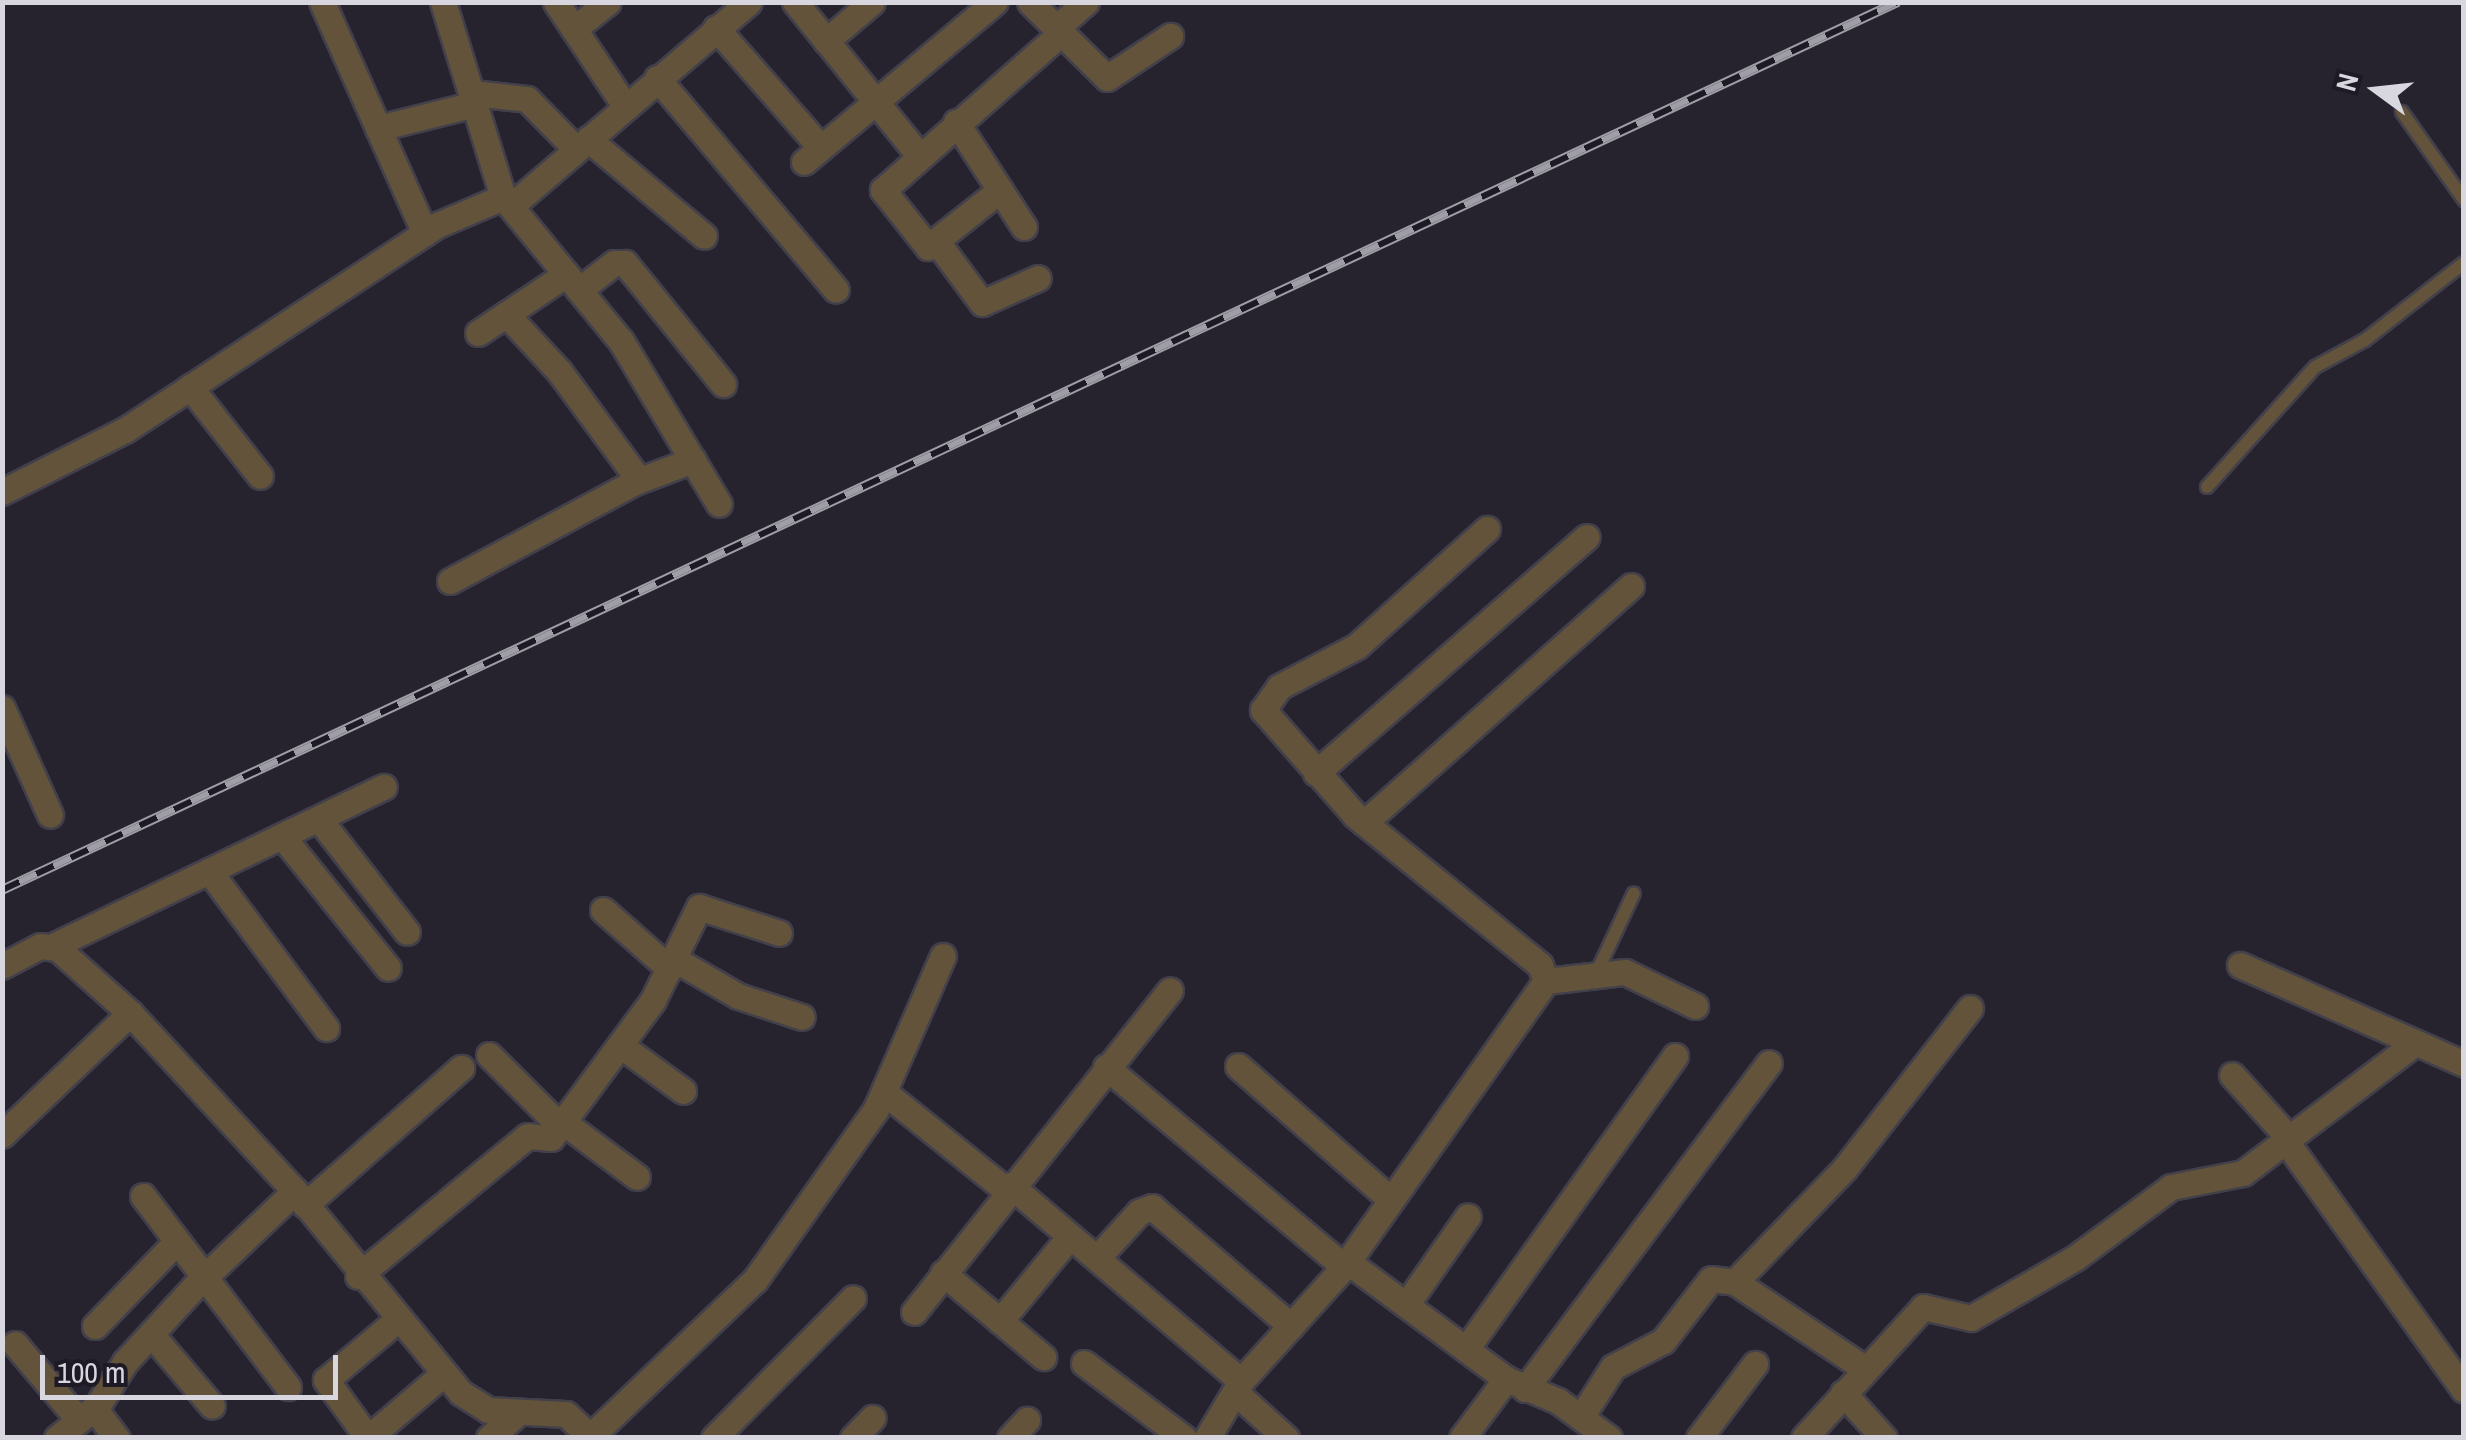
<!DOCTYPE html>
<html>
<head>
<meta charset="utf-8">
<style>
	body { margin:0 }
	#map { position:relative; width:2466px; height:1440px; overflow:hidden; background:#26232f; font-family:"Archivo Narrow",sans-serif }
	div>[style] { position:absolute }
	.roads { filter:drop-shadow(2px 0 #42404b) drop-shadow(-2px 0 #42404b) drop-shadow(0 2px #42404b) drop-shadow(0 -2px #42404b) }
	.service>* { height:12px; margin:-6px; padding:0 6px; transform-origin:6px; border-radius:6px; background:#62533a }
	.minor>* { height:25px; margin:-12.5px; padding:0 12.5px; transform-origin:12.5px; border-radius:12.5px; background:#62533a }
	.rail>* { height:10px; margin-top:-5px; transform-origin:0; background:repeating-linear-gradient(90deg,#1d1a25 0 19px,#9f9da6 0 38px); box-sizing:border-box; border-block:2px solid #9f9da6 }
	span { translate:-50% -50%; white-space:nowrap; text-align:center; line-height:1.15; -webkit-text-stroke:10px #1d1a25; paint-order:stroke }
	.frame { position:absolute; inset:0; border:5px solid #d8d6de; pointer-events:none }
	.north { position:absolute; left:2326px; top:40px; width:100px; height:100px; -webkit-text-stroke:8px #1d1a25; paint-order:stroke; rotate:285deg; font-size:28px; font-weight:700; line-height:40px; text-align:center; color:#d8d6de }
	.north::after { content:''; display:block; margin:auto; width:35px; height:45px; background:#d8d6de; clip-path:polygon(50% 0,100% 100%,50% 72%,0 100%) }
	.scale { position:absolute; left:40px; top:1355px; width:298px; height:45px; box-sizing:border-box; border:5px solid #d8d6de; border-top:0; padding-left:12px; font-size:30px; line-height:35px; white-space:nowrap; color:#d8d6de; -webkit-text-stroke:8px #1d1a25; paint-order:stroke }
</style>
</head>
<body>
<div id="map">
	<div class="roads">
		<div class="service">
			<i style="left:2402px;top:112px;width:108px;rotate:54.8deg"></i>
			<i style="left:2207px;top:487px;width:161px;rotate:-48deg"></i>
			<i style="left:2315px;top:367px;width:57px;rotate:-28.4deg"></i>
			<i style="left:2365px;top:340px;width:125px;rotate:-37.9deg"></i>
			<i style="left:1596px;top:974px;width:89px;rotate:-64.9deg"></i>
		</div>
		<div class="minor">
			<i style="left:322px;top:2px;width:253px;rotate:66deg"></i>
			<i style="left:443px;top:2px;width:204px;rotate:72.9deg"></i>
			<i style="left:503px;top:197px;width:186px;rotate:50.7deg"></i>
			<i style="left:621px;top:341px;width:190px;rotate:59deg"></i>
			<i style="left:556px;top:2px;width:125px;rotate:56.4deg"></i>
			<i style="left:795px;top:2px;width:196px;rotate:51deg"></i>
			<i style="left:1030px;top:2px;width:108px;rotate:44.6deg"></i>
			<i style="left:1107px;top:78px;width:76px;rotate:-33.7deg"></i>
			<i style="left:716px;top:28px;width:159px;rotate:48.8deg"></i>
			<i style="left:574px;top:29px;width:43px;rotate:-38.5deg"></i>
			<i style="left:1055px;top:29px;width:41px;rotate:-41.1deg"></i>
			<i style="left:826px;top:41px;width:60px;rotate:-40.3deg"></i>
			<i style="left:657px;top:78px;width:277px;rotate:49.8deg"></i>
			<i style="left:472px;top:93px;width:55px;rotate:6.2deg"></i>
			<i style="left:527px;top:99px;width:70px;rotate:45.6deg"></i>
			<i style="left:956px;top:122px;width:125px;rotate:57.1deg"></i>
			<i style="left:378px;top:128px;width:99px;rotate:-14deg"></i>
			<i style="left:588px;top:139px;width:151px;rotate:39.9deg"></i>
			<i style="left:804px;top:162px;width:249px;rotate:-40deg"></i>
			<i style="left:1000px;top:190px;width:92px;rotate:141.6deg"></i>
			<i style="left:928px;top:247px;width:73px;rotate:-128.3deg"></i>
			<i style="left:883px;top:190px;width:236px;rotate:-41.4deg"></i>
			<i style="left:511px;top:206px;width:313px;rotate:-40.6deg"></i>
			<i style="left:937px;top:242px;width:76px;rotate:53.6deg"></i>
			<i style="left:982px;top:303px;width:61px;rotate:-24.1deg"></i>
			<i style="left:579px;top:290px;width:44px;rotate:-37.6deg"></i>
			<i style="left:614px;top:263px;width:11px"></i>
			<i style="left:625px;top:263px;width:156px;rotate:51deg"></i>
			<i style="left:506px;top:314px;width:78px;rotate:47.1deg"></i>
			<i style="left:559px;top:371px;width:135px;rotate:53.7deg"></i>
			<i style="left:478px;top:333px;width:106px;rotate:-33.8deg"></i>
			<i style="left:190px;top:387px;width:113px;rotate:51.8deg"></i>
			<i style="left:2px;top:492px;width:138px;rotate:-26.8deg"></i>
			<i style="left:125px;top:430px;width:373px;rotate:-33.3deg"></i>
			<i style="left:437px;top:225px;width:72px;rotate:-23deg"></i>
			<i style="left:450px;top:581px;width:210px;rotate:-28.2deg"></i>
			<i style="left:635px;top:482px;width:62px;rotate:-20.8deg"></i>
			<i style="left:2px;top:708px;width:117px;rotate:65.8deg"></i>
			<i style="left:1316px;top:773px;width:359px;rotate:-41.1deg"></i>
			<i style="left:319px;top:819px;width:143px;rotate:52.1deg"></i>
			<i style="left:1364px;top:823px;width:357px;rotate:-41.6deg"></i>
			<i style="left:282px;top:836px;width:169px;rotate:51.2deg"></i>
			<i style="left:209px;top:871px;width:196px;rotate:53.3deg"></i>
			<i style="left:603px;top:910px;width:89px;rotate:41.4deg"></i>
			<i style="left:53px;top:946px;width:367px;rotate:-25.7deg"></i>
			<i style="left:674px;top:959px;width:74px;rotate:30deg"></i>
			<i style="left:738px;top:996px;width:67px;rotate:18.2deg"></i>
			<i style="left:2240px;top:965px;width:245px;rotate:23.8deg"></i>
			<i style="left:2px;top:966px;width:43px;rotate:-27.8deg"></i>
			<i style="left:40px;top:946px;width:17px;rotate:7deg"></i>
			<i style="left:57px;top:948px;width:98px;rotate:41.7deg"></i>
			<i style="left:130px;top:1013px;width:243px;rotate:47.2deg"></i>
			<i style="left:295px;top:1191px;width:261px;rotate:50.6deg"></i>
			<i style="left:461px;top:1393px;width:32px;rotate:32deg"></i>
			<i style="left:488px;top:1410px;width:78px;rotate:2.9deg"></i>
			<i style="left:566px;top:1414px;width:35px;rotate:43deg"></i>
			<i style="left:1546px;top:981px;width:80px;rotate:-6.5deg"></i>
			<i style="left:1625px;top:972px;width:78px;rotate:25.9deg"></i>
			<i style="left:620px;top:1045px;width:78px;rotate:36.1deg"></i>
			<i style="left:489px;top:1055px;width:100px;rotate:45deg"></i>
			<i style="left:1238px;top:1066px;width:203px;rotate:41.2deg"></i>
			<i style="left:1106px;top:1067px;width:311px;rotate:40deg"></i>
			<i style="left:2232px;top:1075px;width:85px;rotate:47.9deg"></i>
			<i style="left:884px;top:1092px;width:156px;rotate:38.8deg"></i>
			<i style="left:563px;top:1122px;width:92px;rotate:36.6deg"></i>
			<i style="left:2px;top:1135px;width:177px;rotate:-43.6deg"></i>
			<i style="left:2285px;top:1140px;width:307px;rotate:54.4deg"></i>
			<i style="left:1010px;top:1185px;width:303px;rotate:40.3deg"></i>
			<i style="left:143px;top:1196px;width:240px;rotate:52.8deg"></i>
			<i style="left:305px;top:1205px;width:208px;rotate:-41.3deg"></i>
			<i style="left:1097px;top:1258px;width:62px;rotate:-47.6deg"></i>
			<i style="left:1139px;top:1212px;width:14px;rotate:-21deg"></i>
			<i style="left:1152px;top:1207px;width:183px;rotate:40.6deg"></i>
			<i style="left:1348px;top:1262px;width:197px;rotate:36.5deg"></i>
			<i style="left:1506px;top:1379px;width:56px;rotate:22.9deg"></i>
			<i style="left:1558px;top:1401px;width:63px;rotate:36deg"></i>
			<i style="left:943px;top:1273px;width:131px;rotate:40deg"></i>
			<i style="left:358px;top:1276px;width:219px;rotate:-39.6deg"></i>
			<i style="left:527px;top:1136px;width:24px;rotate:5deg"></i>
			<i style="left:551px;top:1138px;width:172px;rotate:-53.5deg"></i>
			<i style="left:653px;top:1000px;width:104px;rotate:-63.7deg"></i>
			<i style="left:699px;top:907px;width:84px;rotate:18deg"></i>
			<i style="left:1735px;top:1282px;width:158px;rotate:-46deg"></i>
			<i style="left:1845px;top:1168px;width:203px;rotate:-52deg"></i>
			<i style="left:1406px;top:1305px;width:108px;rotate:-55.1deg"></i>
			<i style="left:914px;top:1312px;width:411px;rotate:-51.5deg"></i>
			<i style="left:1000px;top:1321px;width:110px;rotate:-50.5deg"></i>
			<i style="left:95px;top:1326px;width:118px;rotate:-46deg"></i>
			<i style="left:151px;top:1334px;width:94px;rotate:49.7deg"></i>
			<i style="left:15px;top:1344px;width:99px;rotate:49.9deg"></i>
			<i style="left:1466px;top:1349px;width:360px;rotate:-54.5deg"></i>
			<i style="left:1084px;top:1363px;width:125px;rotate:36.9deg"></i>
			<i style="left:1525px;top:1389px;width:407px;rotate:-53.2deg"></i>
			<i style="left:1235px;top:1392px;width:69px;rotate:42deg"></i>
			<i style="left:1843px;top:1393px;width:61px;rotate:47.7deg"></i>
			<i style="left:94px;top:1408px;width:38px;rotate:53deg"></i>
			<i style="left:1581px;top:1417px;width:59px;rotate:-57.4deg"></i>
			<i style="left:1613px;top:1367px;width:56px;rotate:-27.5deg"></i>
			<i style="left:1663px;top:1341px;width:78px;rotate:-52.3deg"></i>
			<i style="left:1711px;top:1279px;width:24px;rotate:7deg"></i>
			<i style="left:1735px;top:1282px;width:155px;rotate:33.7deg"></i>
			<i style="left:591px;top:1436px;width:226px;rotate:-43.6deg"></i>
			<i style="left:755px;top:1280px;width:209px;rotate:-54.7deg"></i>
			<i style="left:876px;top:1109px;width:167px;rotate:-66.4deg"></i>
			<i style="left:57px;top:1438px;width:53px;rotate:-38.8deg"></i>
			<i style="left:98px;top:1405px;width:51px;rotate:-57.9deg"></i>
			<i style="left:125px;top:1362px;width:103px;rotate:-47.4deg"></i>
			<i style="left:195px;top:1286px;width:138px;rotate:-43.5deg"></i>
			<i style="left:368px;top:1438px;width:72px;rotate:-125.9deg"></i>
			<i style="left:326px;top:1380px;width:93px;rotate:-40.2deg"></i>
			<i style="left:368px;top:1438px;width:99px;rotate:-40.5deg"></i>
			<i style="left:489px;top:1438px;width:40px;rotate:-41deg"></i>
			<i style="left:714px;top:1438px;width:197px;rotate:-45.2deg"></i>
			<i style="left:853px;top:1438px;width:28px;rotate:-46deg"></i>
			<i style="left:1010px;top:1438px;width:25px;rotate:-47deg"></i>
			<i style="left:1207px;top:1438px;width:66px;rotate:-59.2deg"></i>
			<i style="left:1241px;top:1381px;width:154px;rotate:-47.9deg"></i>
			<i style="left:1344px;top:1267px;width:350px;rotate:-54.8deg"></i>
			<i style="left:1546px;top:981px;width:17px;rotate:-111deg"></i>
			<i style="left:1540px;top:965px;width:238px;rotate:-141deg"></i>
			<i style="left:1355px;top:815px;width:140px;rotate:-131.2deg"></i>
			<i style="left:1263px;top:710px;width:28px;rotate:-55deg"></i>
			<i style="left:1279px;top:687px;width:88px;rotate:-27.7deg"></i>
			<i style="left:1357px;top:646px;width:175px;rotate:-42deg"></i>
			<i style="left:1462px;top:1438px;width:74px;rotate:-53.3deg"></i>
			<i style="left:1699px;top:1438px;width:93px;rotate:-52.9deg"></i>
			<i style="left:1804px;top:1438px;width:177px;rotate:-47.7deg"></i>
			<i style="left:1923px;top:1307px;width:49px;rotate:12.9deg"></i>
			<i style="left:1971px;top:1318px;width:120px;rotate:-30deg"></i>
			<i style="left:2075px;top:1258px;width:119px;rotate:-36.5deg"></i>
			<i style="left:2171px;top:1187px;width:73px;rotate:-11deg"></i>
			<i style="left:2243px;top:1173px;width:216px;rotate:-37.1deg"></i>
		</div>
	</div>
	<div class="rail">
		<i style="left:2px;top:890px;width:2094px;rotate:-25.1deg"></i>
	</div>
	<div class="frame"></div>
	<div class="north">N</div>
	<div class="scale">100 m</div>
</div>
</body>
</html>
